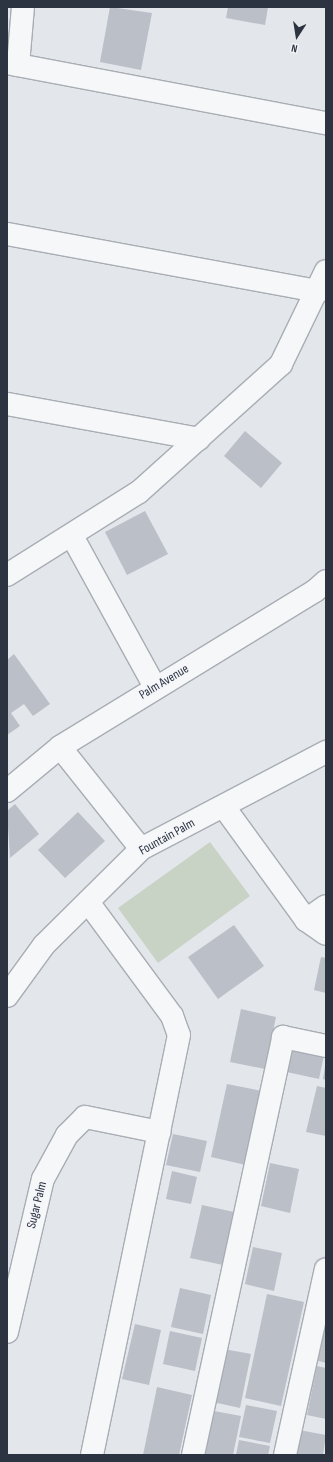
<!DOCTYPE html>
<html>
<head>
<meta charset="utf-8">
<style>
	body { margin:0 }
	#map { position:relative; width:333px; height:1462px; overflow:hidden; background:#e3e6ea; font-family:"Sofia Sans Condensed",sans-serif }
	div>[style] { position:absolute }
	.green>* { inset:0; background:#c8d3c5 }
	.building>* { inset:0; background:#bbbfc7 }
	.roads { filter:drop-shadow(1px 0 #a8adb4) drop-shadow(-1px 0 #a8adb4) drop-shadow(0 1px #a8adb4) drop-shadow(0 -1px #a8adb4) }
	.street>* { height:22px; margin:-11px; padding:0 11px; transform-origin:11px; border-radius:11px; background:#f6f7f9 }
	span { translate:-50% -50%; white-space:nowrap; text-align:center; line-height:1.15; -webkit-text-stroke:3px #f3f5f8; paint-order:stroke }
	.street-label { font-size:13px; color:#2c3341 }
	.frame { position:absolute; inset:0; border:8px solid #2c3341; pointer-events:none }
	.north { position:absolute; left:277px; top:16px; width:40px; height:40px; -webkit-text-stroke:3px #f3f5f8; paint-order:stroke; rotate:192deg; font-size:11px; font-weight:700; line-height:16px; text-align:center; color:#2c3341 }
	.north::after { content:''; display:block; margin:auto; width:14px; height:18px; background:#2c3341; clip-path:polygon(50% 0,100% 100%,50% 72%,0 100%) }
</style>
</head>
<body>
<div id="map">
	<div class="green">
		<i style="clip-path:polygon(210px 842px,250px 896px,158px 963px,118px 908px)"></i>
	</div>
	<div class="building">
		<i style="clip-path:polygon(110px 7px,152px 13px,141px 70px,100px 62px)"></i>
		<i style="clip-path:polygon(228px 7px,268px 7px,265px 25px,226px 18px)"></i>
		<i style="clip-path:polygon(245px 431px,282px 463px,261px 488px,224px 456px)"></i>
		<i style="clip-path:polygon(145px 511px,168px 554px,127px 575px,105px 532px)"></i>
		<i style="clip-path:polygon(14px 654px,50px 704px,33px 716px,24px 704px,11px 713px,20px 726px,7px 735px,7px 660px)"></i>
		<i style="clip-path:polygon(15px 804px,39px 834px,10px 858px,7px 811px)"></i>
		<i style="clip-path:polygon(78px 812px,105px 841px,65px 878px,38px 850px)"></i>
		<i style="clip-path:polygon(234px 925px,264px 966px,218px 999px,188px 957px)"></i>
		<i style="clip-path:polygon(321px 957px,326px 958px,326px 993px,314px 990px)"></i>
		<i style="clip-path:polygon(241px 1009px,276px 1017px,265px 1069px,230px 1062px)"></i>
		<i style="clip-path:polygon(289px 1042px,325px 1050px,319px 1079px,282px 1071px)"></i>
		<i style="clip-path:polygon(325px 1066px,326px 1066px,326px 1080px,323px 1079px)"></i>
		<i style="clip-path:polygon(227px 1084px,262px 1091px,246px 1165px,211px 1157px)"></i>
		<i style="clip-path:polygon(317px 1086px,326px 1088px,326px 1136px,306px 1132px)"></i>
		<i style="clip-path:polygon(173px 1134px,207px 1141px,200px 1172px,166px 1165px)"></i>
		<i style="clip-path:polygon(270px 1163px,299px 1169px,290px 1213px,261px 1206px)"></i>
		<i style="clip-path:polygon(172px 1171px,197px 1177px,191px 1204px,166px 1199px)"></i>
		<i style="clip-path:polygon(202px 1205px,234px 1212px,223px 1265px,190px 1258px)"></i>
		<i style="clip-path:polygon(253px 1247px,282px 1253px,274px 1291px,245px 1284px)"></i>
		<i style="clip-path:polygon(180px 1288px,211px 1295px,203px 1334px,171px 1327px)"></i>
		<i style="clip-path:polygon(267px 1294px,304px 1302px,281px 1406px,245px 1398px)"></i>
		<i style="clip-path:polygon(326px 1312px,326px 1363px,315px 1360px)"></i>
		<i style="clip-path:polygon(135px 1324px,161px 1330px,149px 1385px,122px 1379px)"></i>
		<i style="clip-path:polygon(170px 1331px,202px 1338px,195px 1371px,163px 1364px)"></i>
		<i style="clip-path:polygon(224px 1349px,251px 1354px,240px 1408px,213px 1402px)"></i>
		<i style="clip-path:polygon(317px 1366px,326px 1368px,326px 1419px,307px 1415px)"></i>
		<i style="clip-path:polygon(157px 1387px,192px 1395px,179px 1455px,143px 1455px)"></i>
		<i style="clip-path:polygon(246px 1405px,277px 1411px,270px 1443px,239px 1437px)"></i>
		<i style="clip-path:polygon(214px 1411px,241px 1416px,233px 1455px,204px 1455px)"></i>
		<i style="clip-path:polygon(299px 1430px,326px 1435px,323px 1455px,293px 1455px)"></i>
		<i style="clip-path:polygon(239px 1440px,270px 1446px,268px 1455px,236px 1455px)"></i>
	</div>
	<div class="roads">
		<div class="street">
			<i style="left:7px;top:63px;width:325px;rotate:10.7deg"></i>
			<i style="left:18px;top:65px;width:58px;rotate:-85.1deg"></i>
			<i style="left:7px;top:234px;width:317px;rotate:10.4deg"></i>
			<i style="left:7px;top:404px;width:195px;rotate:10.3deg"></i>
			<i style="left:72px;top:536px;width:172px;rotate:61.2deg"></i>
			<i style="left:7px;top:575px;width:156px;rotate:-32.2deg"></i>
			<i style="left:139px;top:492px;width:191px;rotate:-42deg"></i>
			<i style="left:281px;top:364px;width:103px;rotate:-64.2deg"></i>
			<i style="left:60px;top:747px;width:130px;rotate:51.5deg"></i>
			<i style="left:7px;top:791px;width:69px;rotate:-39.7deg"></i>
			<i style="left:60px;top:747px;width:299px;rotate:-31.5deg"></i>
			<i style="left:315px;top:591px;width:15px;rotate:-42deg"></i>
			<i style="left:224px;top:807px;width:140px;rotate:54deg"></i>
			<i style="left:306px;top:920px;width:24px;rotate:35deg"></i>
			<i style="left:88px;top:902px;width:142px;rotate:53.6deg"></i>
			<i style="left:172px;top:1016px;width:20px;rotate:70deg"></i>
			<i style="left:179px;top:1035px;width:429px;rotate:101.7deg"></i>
			<i style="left:306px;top:920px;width:24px;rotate:-35deg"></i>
			<i style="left:7px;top:996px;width:63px;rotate:-54deg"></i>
			<i style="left:44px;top:945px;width:136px;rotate:-44.7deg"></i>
			<i style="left:141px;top:849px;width:209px;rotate:-27.7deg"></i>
			<i style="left:7px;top:1332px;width:157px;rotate:-76.8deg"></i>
			<i style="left:43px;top:1179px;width:50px;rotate:-61.4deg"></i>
			<i style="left:67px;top:1135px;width:25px;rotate:-45deg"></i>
			<i style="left:85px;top:1117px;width:76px;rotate:11.5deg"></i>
			<i style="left:193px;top:1455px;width:428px;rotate:-77.8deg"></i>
			<i style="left:283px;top:1037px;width:44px;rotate:11.8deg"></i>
			<i style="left:285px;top:1455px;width:190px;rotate:-77.6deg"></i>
		</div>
	</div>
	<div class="street-label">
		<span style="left:164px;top:682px;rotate:-31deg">Palm Avenue</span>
		<span style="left:167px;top:837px;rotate:-29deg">Fountain Palm</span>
		<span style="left:37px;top:1205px;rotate:-76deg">Sugar Palm</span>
	</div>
	<div class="frame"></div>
	<div class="north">N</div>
</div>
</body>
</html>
